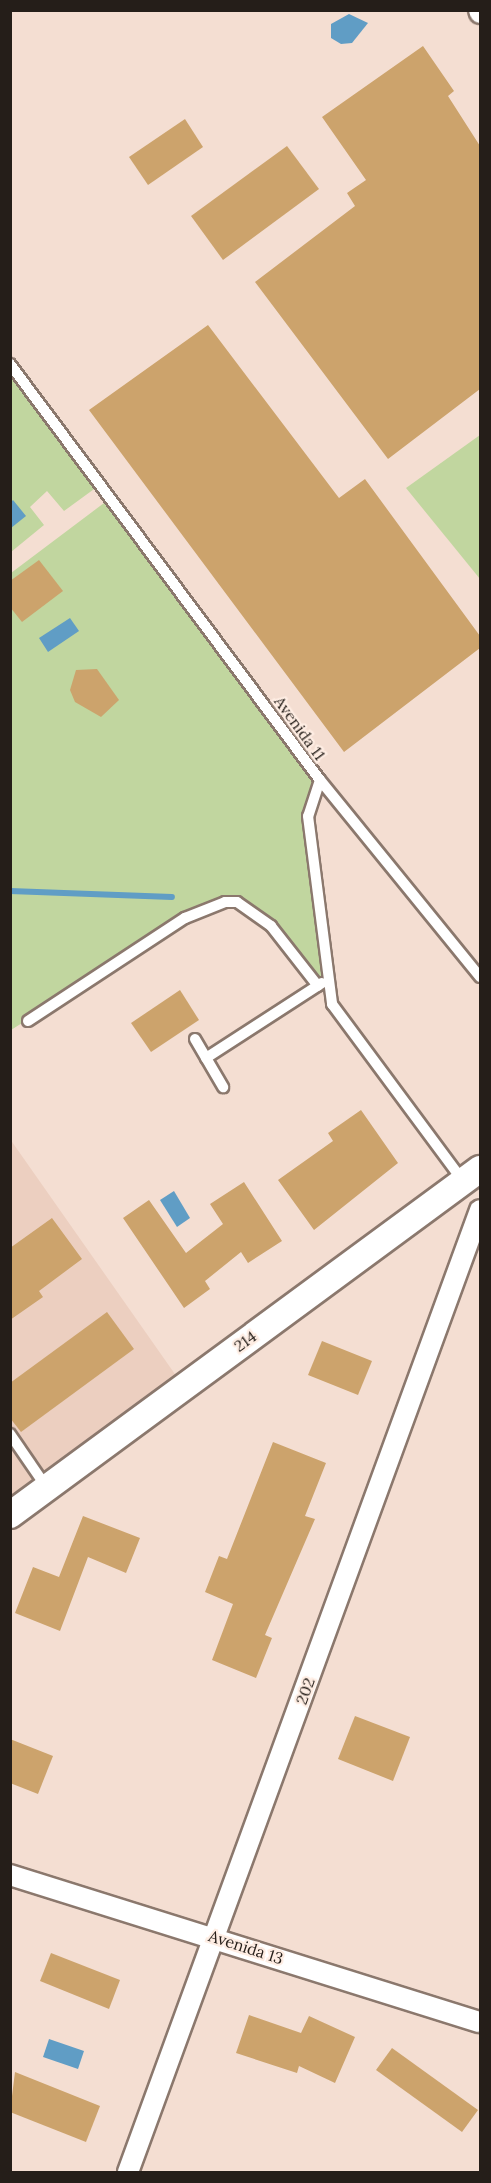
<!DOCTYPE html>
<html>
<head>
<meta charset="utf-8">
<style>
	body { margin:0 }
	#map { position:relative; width:491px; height:2183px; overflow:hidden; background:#f4ded2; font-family:Lora,serif }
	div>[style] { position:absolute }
	.built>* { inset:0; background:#eccfc0 }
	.green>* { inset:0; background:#c1d69f }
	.water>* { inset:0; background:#609dc5 }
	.stream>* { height:6px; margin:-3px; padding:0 3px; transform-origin:3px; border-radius:3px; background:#609dc5 }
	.building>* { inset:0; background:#cca36c }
	.roads { filter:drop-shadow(2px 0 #8b786d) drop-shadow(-2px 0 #8b786d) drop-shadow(0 2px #8b786d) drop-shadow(0 -2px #8b786d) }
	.service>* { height:10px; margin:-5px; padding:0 5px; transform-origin:5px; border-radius:5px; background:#fff }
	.minor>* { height:20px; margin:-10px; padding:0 10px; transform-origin:10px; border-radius:10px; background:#fff }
	.tertiary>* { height:26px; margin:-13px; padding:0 13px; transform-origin:13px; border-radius:13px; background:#fff }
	span { translate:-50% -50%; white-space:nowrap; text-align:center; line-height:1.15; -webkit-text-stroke:4.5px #feede3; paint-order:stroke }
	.street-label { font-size:16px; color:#251e19 }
	.frame { position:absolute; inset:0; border:12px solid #251e19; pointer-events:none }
</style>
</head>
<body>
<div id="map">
	<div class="built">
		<i style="clip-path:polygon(10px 1139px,184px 1387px,10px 1515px)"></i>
	</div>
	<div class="green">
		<i style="clip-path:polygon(10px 364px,101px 484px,64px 511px,47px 491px,30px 507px,44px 525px,11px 552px)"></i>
		<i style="clip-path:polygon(480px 435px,480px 579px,406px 488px)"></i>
		<i style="clip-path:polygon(104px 503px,320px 780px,308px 816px,328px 980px,318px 986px,297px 957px,237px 902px,210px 904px,11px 1030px,11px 573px)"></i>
	</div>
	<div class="water">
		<i style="clip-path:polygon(349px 14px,368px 23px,352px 43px,341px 44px,331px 38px,331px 24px)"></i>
		<i style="clip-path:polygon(13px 500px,26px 516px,11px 528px,11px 502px)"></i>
		<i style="clip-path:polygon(70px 618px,79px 631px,48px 652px,39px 638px)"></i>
		<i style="clip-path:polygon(174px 1191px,190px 1218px,177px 1227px,160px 1200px)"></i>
		<i style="clip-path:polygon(49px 2039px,84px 2051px,78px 2069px,43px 2057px)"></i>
	</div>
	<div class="stream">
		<i style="left:10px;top:891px;width:162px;rotate:2.1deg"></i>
	</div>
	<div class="building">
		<i style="clip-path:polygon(423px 46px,454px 91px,448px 96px,480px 146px,480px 389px,388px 459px,255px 282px,355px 206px,347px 193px,366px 180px,322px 117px)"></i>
		<i style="clip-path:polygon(185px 119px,203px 147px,148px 185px,129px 157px)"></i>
		<i style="clip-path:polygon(287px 146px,319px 189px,223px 260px,191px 216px)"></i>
		<i style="clip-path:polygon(208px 325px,339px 498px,365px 479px,480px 636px,480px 648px,344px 752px,89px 410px)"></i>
		<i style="clip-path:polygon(39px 560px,63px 591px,22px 622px,10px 607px,10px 581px)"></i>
		<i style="clip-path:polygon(97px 669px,119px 700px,101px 717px,75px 702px,70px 690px,76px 670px)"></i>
		<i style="clip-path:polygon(180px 990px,199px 1020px,151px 1052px,131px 1023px)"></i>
		<i style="clip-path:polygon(361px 1110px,398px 1163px,314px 1230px,278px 1180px,333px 1141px,328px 1133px)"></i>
		<i style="clip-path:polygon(244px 1182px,282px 1241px,248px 1263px,241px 1252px,205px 1281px,210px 1289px,184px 1308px,123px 1218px,149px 1200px,186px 1253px,223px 1224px,210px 1204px)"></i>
		<i style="clip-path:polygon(52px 1218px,82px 1259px,39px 1291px,43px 1297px,10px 1320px,10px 1248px)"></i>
		<i style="clip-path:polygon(107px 1312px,134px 1349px,21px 1432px,10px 1418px,10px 1383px)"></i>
		<i style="clip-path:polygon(322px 1341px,372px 1361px,358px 1395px,308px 1375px)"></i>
		<i style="clip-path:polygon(273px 1442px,326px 1463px,305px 1516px,315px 1519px,265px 1635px,272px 1638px,256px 1678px,212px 1660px,233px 1604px,205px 1592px,219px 1556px,227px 1559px)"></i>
		<i style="clip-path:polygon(83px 1516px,140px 1538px,126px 1573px,88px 1557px,60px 1631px,15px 1613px,33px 1567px,59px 1577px)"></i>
		<i style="clip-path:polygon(355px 1716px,410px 1737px,393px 1781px,338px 1759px)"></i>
		<i style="clip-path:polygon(10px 1739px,53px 1756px,38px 1794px,10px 1783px)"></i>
		<i style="clip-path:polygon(51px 1953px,120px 1980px,109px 2009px,40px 1981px)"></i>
		<i style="clip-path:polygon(249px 2015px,301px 2033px,309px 2016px,355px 2037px,335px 2083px,299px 2066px,297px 2073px,236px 2053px)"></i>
		<i style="clip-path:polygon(392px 2048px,478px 2110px,462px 2132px,376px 2070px)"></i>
		<i style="clip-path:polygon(15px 2072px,100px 2106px,86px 2142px,10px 2112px)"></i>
	</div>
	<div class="roads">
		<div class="service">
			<i style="left:10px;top:364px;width:519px;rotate:53.31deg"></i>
			<i style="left:320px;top:780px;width:38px;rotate:108deg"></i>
			<i style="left:308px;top:816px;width:190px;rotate:82.7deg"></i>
			<i style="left:332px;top:1004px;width:220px;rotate:53.5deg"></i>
			<i style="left:320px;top:780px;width:254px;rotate:50.9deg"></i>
			<i style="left:28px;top:1021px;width:188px;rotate:-33.3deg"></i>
			<i style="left:185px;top:918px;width:43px;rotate:-21.8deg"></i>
			<i style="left:225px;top:902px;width:12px"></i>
			<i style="left:237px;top:902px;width:42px;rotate:35.2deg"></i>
			<i style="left:271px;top:926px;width:76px;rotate:51.9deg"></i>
			<i style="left:195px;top:1039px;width:56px;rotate:59.7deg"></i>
			<i style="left:206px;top:1058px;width:138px;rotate:-32.9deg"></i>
			<i style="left:10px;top:1434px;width:65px;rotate:55.6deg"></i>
		</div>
		<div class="minor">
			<i style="left:479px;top:10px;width:3px;rotate:72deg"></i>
			<i style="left:10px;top:1875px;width:492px;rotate:17.4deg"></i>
			<i style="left:128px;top:2172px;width:1024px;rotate:-69.9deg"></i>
		</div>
		<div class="tertiary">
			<i style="left:10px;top:1515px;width:584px;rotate:-36.36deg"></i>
		</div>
	</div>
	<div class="street-label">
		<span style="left:300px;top:728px;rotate:54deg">Avenida 11</span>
		<span style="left:245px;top:1341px;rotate:-36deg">214</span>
		<span style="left:305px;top:1691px;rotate:-70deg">202</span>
		<span style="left:246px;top:1947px;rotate:18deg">Avenida 13</span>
	</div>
	<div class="frame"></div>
</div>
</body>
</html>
